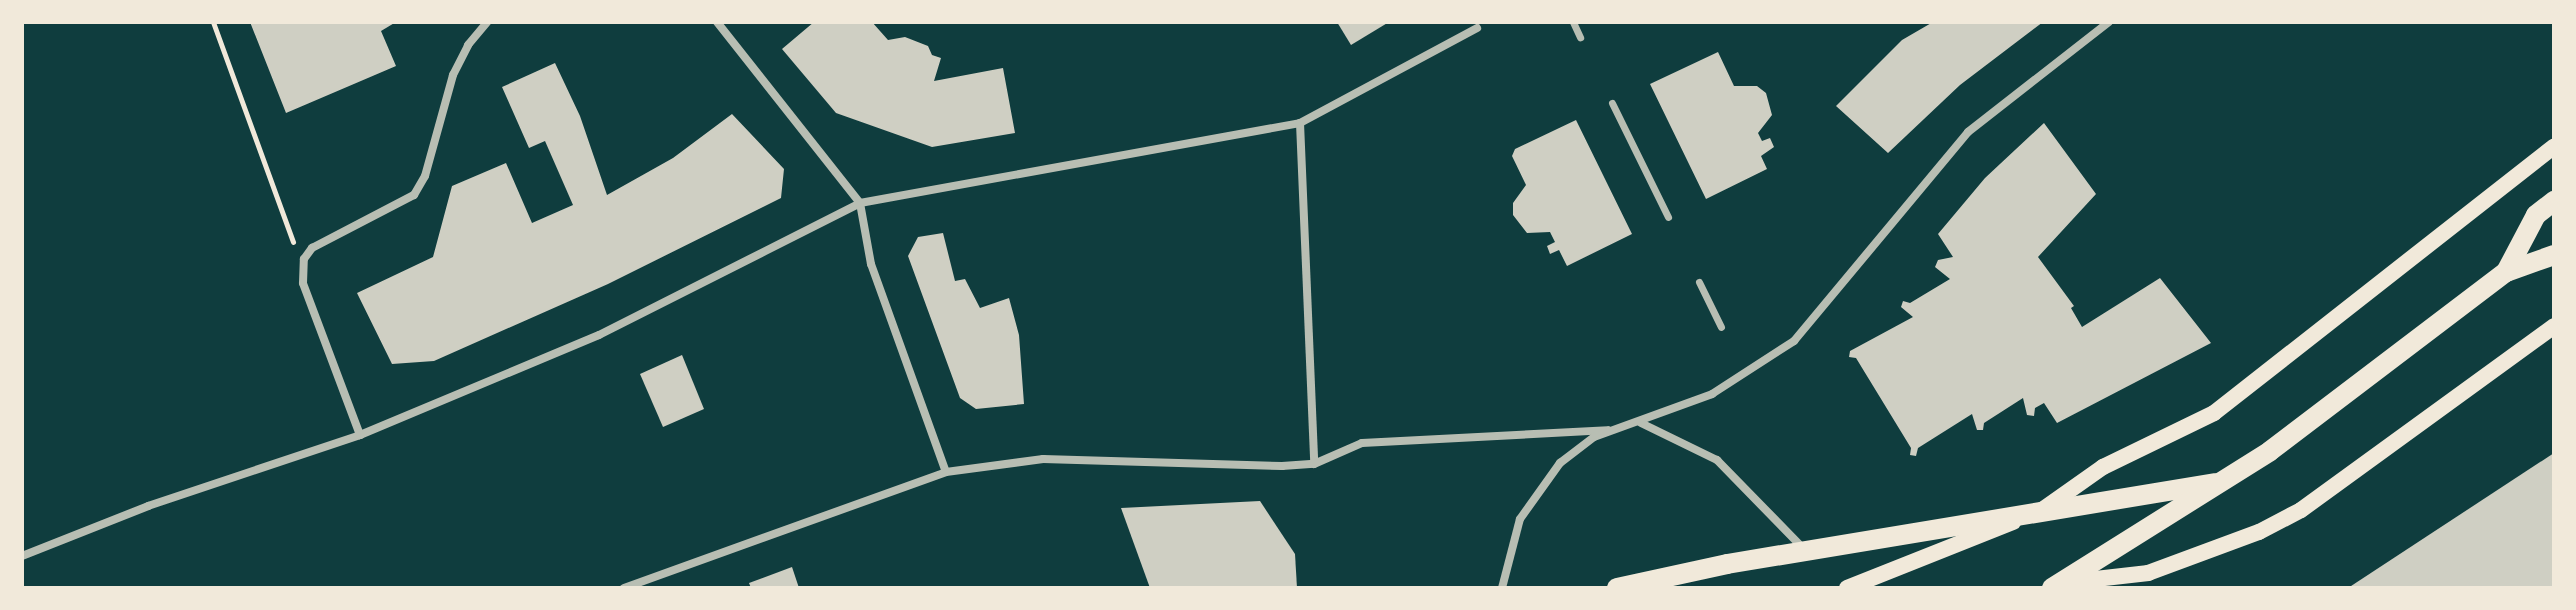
<!DOCTYPE html>
<html>
<head>
<meta charset="utf-8">
<style>
	body { margin:0 }
	#map { position:relative; width:2576px; height:610px; overflow:hidden; background:#0f3d3e; font-family:"PT Sans",sans-serif }
	div>[style] { position:absolute }
	.building>* { inset:0; background:#cfcfc3 }
	.path>* { height:5px; margin:-2.5px; padding:0 2.5px; transform-origin:2.5px; border-radius:2.5px; background:#f1e9da }
	.pedestrian>* { height:7px; margin:-3.5px; padding:0 3.5px; transform-origin:3.5px; border-radius:3.5px; background:#b8beb3 }
	.minor>* { height:8px; margin:-4px; padding:0 4px; transform-origin:4px; border-radius:4px; background:#b8beb3 }
	.secondary>* { height:16px; margin:-8px; padding:0 8px; transform-origin:8px; border-radius:8px; background:#f1e9da }
	.primary>* { height:20px; margin:-10px; padding:0 10px; transform-origin:10px; border-radius:10px; background:#f1e9da }
	span { translate:-50% -50%; white-space:nowrap; text-align:center; line-height:1.15; -webkit-text-stroke:7px #f1e9da; paint-order:stroke }
	.frame { position:absolute; inset:0; border:24px solid #f1e9da; pointer-events:none }
</style>
</head>
<body>
<div id="map">
	<div class="building">
		<i style="clip-path:polygon(250px 22px,396px 22px,381px 31px,396px 66px,286px 113px)"></i>
		<i style="clip-path:polygon(814px 22px,872px 22px,888px 40px,905px 37px,928px 46px,932px 55px,941px 58px,934px 81px,1003px 68px,1015px 133px,932px 147px,836px 113px,782px 49px)"></i>
		<i style="clip-path:polygon(1337px 22px,1389px 22px,1351px 45px)"></i>
		<i style="clip-path:polygon(1933px 22px,2043px 22px,1960px 85px,1888px 153px,1836px 106px,1902px 40px)"></i>
		<i style="clip-path:polygon(1718px 52px,1734px 86px,1757px 86px,1766px 93px,1772px 115px,1758px 133px,1762px 141px,1770px 138px,1774px 147px,1761px 156px,1767px 169px,1706px 199px,1650px 84px)"></i>
		<i style="clip-path:polygon(555px 63px,580px 116px,607px 195px,673px 158px,732px 114px,784px 169px,781px 198px,608px 284px,434px 361px,392px 364px,357px 293px,433px 257px,452px 186px,506px 163px,532px 223px,573px 205px,545px 141px,529px 148px,502px 87px)"></i>
		<i style="clip-path:polygon(1576px 120px,1632px 234px,1567px 266px,1559px 250px,1550px 254px,1547px 246px,1555px 242px,1550px 232px,1527px 233px,1513px 215px,1513px 203px,1526px 185px,1512px 156px,1515px 149px)"></i>
		<i style="clip-path:polygon(2044px 123px,2096px 194px,2038px 257px,2074px 306px,2071px 308px,2082px 327px,2160px 278px,2211px 343px,2057px 423px,2044px 403px,2035px 408px,2034px 416px,2027px 415px,2023px 398px,1984px 423px,1983px 430px,1977px 430px,1972px 414px,1918px 448px,1916px 456px,1910px 455px,1911px 448px,1856px 358px,1849px 357px,1850px 351px,1913px 317px,1901px 307px,1903px 301px,1910px 303px,1950px 279px,1935px 267px,1938px 260px,1953px 257px,1938px 234px,1985px 178px)"></i>
		<i style="clip-path:polygon(943px 233px,955px 281px,965px 279px,980px 308px,1009px 298px,1019px 335px,1024px 404px,976px 409px,960px 398px,908px 256px,918px 237px)"></i>
		<i style="clip-path:polygon(682px 355px,704px 409px,663px 427px,640px 374px)"></i>
		<i style="clip-path:polygon(2554px 453px,2554px 588px,2348px 588px,2441px 527px)"></i>
		<i style="clip-path:polygon(1260px 501px,1295px 554px,1297px 588px,1150px 588px,1121px 508px)"></i>
		<i style="clip-path:polygon(792px 567px,799px 588px,751px 588px,749px 583px)"></i>
	</div>
	<div class="path">
		<i style="left:213px;top:22px;width:234px;rotate:70deg"></i>
	</div>
	<div class="pedestrian">
		<i style="left:1573px;top:22px;width:17px;rotate:65deg"></i>
		<i style="left:1612px;top:103px;width:127px;rotate:63.8deg"></i>
		<i style="left:1699px;top:282px;width:50px;rotate:63.9deg"></i>
	</div>
	<div class="minor">
		<i style="left:717px;top:22px;width:231px;rotate:51.7deg"></i>
		<i style="left:860px;top:203px;width:62px;rotate:79.8deg"></i>
		<i style="left:871px;top:264px;width:221px;rotate:70.2deg"></i>
		<i style="left:1300px;top:123px;width:341px;rotate:87.6deg"></i>
		<i style="left:1641px;top:423px;width:85px;rotate:26deg"></i>
		<i style="left:1717px;top:460px;width:124px;rotate:45.7deg"></i>
		<i style="left:360px;top:435px;width:162px;rotate:-110.6deg"></i>
		<i style="left:303px;top:283px;width:24px;rotate:-88deg"></i>
		<i style="left:304px;top:259px;width:14px;rotate:-54deg"></i>
		<i style="left:312px;top:248px;width:115px;rotate:-27.5deg"></i>
		<i style="left:414px;top:195px;width:22px;rotate:-60deg"></i>
		<i style="left:425px;top:176px;width:105px;rotate:-74.5deg"></i>
		<i style="left:453px;top:75px;width:34px;rotate:-63deg"></i>
		<i style="left:468px;top:45px;width:30px;rotate:-50deg"></i>
		<i style="left:22px;top:556px;width:136px;rotate:-21.6deg"></i>
		<i style="left:148px;top:506px;width:224px;rotate:-18.5deg"></i>
		<i style="left:360px;top:435px;width:259px;rotate:-22.7deg"></i>
		<i style="left:599px;top:335px;width:292px;rotate:-26.8deg"></i>
		<i style="left:860px;top:203px;width:447px;rotate:-10.3deg"></i>
		<i style="left:1300px;top:123px;width:201px;rotate:-28.2deg"></i>
		<i style="left:624px;top:588px;width:342px;rotate:-19.8deg"></i>
		<i style="left:946px;top:472px;width:98px;rotate:-7.6deg"></i>
		<i style="left:1043px;top:459px;width:239px;rotate:1.7deg"></i>
		<i style="left:1282px;top:466px;width:32px;rotate:-4deg"></i>
		<i style="left:1314px;top:464px;width:52px;rotate:-23.6deg"></i>
		<i style="left:1362px;top:443px;width:246px;rotate:-3deg"></i>
		<i style="left:1502px;top:588px;width:71px;rotate:-75.4deg"></i>
		<i style="left:1520px;top:519px;width:69px;rotate:-54.5deg"></i>
		<i style="left:1560px;top:463px;width:43px;rotate:-37.4deg"></i>
		<i style="left:1594px;top:437px;width:126px;rotate:-20deg"></i>
		<i style="left:1712px;top:394px;width:98px;rotate:-32.9deg"></i>
		<i style="left:1794px;top:341px;width:272px;rotate:-50.2deg"></i>
		<i style="left:1968px;top:132px;width:179px;rotate:-38deg"></i>
	</div>
	<div class="secondary">
		<i style="left:2042px;top:510px;width:75px;rotate:-35.2deg"></i>
		<i style="left:2103px;top:467px;width:123px;rotate:-25.9deg"></i>
		<i style="left:2214px;top:413px;width:432px;rotate:-38.1deg"></i>
		<i style="left:2069px;top:582px;width:80px;rotate:-6.5deg"></i>
		<i style="left:2148px;top:573px;width:118px;rotate:-20.3deg"></i>
		<i style="left:2259px;top:532px;width:47px;rotate:-27.6deg"></i>
		<i style="left:2301px;top:510px;width:313px;rotate:-36deg"></i>
		<i style="left:1847px;top:588px;width:179px;rotate:-21.7deg"></i>
	</div>
	<div class="primary">
		<i style="left:2506px;top:272px;width:64px;rotate:-62.2deg"></i>
		<i style="left:2536px;top:215px;width:23px;rotate:-38deg"></i>
		<i style="left:1617px;top:588px;width:113px;rotate:-12.3deg"></i>
		<i style="left:1727px;top:564px;width:495px;rotate:-9.4deg"></i>
		<i style="left:2052px;top:588px;width:257px;rotate:-32.1deg"></i>
		<i style="left:2270px;top:451px;width:296px;rotate:-37.2deg"></i>
		<i style="left:2506px;top:272px;width:51px;rotate:-19.5deg"></i>
	</div>
	<div class="frame"></div>
</div>
</body>
</html>
